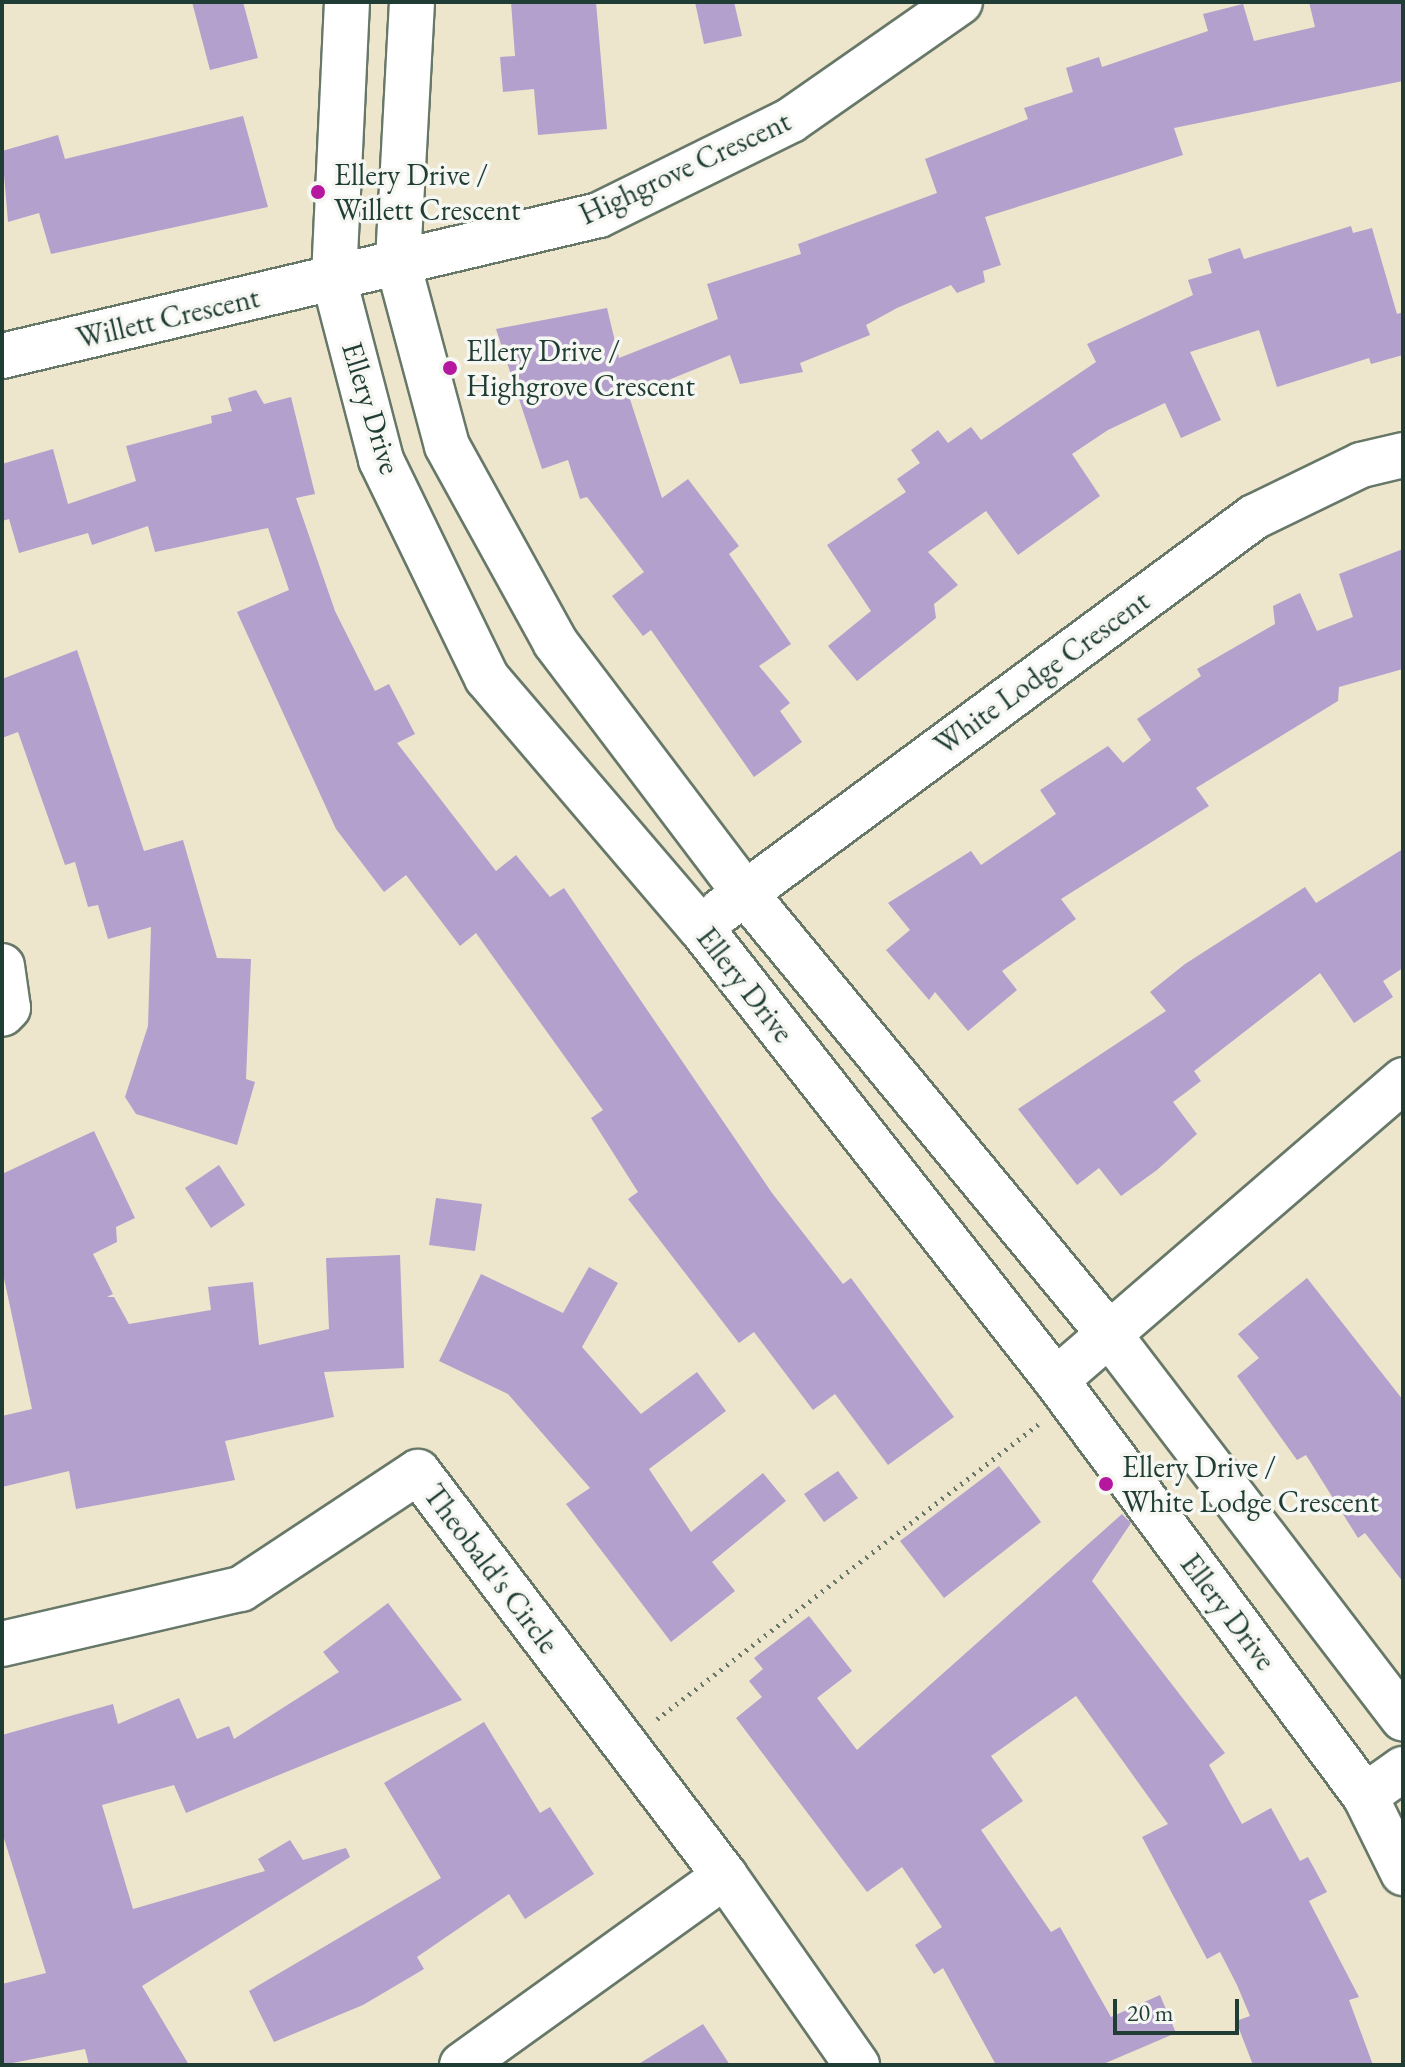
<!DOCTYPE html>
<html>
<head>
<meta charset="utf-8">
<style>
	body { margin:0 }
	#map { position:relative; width:1405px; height:2067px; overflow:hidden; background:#ede6cc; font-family:"EB Garamond",serif }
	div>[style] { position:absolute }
	.building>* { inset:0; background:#b4a0cc }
	.path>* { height:5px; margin-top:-2.5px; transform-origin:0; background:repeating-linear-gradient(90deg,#677869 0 2px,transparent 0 8px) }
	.roads { filter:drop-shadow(2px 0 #677869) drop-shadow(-2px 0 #677869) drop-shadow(0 2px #677869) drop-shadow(0 -2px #677869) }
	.minor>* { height:44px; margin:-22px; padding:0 22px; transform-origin:22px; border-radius:22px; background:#fff }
	.dots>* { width:22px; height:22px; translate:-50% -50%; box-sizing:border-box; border:4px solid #f6f6f2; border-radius:50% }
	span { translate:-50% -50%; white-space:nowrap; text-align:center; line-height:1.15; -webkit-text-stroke:7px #f6f6f2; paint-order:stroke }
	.street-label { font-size:30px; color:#1f3d34 }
	.poi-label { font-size:30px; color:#1f3d34 }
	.left { translate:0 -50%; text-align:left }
	.frame { position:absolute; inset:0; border:4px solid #1f3d34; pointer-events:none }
	.scale { position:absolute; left:1113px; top:1999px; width:126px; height:36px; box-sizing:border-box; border:4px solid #1f3d34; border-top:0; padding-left:10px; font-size:24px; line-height:28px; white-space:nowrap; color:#1f3d34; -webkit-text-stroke:6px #f6f6f2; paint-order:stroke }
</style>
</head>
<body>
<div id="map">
	<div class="building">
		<i style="clip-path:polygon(192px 2px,243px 2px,258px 58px,210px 70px)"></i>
		<i style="clip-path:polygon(511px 2px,596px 2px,607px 129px,538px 135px,534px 89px,503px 92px,500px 57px,515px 56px)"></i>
		<i style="clip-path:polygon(695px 2px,734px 2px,742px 36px,704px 44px)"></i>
		<i style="clip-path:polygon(1309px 2px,1403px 2px,1403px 81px,1174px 128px,1183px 155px,985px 217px,1001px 265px,983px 271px,985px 282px,957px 293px,951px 285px,897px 308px,866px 325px,870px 335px,800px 363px,803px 372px,740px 384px,730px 355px,629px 396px,662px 498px,688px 479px,739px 546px,729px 554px,791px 644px,759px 666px,790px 703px,780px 711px,802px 742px,754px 777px,651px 630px,643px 636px,612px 596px,644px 572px,587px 497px,580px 499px,568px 460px,542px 469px,496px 329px,607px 308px,619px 358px,718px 319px,707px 284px,801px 254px,798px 244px,937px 193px,925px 159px,1028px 119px,1024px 108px,1073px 92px,1066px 68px,1099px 57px,1102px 67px,1208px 31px,1203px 14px,1243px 4px,1254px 41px,1315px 27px)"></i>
		<i style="clip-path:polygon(243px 116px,268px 207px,51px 254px,39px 213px,8px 222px,2px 151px,58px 135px,65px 159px)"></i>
		<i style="clip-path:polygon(1351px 226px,1353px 233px,1372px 228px,1397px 314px,1403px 312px,1403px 355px,1371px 364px,1369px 358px,1277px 387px,1259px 330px,1190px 352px,1221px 420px,1181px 438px,1165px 403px,1108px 430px,1072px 454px,1100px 496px,1018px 555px,986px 511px,928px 552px,958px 585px,934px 604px,936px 618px,857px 681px,828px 646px,871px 611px,827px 545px,906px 492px,897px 479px,920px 463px,911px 450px,938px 430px,948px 443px,971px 427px,981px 440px,1096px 362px,1087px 344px,1193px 295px,1188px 280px,1212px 273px,1208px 259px,1240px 248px,1244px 259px)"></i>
		<i style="clip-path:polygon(256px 390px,264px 404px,291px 397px,315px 494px,296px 498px,335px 611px,375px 691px,389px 684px,415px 734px,397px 743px,496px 871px,516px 855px,550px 897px,564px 888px,772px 1193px,843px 1284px,851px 1278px,954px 1417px,888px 1465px,835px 1394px,813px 1410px,754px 1332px,739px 1343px,628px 1199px,638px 1192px,591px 1118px,603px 1110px,476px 933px,460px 946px,406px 875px,384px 892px,336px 829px,237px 612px,289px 590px,268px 528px,155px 552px,148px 526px,92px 545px,88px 533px,19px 553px,9px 519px,2px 521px,2px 464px,53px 449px,68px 504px,136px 481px,126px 446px,212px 423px,211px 416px,232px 411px,228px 398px)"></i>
		<i style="clip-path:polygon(1403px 549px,1403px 669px,1339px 687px,1338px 701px,1196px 788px,1209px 806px,1061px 899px,1076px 919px,1002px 971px,1017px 990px,968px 1031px,935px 992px,929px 1000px,886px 950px,910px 930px,888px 903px,971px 851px,981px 865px,1056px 814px,1040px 790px,1108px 746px,1123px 763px,1151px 740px,1137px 719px,1201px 676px,1197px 669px,1275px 624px,1273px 606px,1300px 593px,1317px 631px,1353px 617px,1339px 574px)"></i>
		<i style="clip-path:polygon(77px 650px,144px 851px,183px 840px,217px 958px,251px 959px,246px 1079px,255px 1082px,237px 1145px,136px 1114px,125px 1097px,148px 1026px,151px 927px,108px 939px,98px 905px,88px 907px,75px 862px,65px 865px,18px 732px,2px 738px,2px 679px)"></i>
		<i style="clip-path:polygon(1403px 849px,1403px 968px,1383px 981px,1393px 997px,1354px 1023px,1320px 973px,1194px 1071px,1201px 1081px,1173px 1102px,1197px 1134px,1157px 1170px,1121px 1196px,1099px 1168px,1077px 1185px,1018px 1109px,1166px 1011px,1150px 992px,1185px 964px,1305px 887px,1316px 903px)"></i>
		<i style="clip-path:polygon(94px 1131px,135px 1218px,116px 1227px,117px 1242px,93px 1254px,113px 1294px,107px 1297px,114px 1297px,129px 1324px,211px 1310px,208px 1287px,253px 1282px,259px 1345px,329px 1329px,326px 1258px,400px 1255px,404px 1368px,324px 1372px,334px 1417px,225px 1441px,235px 1480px,76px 1509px,69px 1471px,2px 1487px,2px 1416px,32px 1409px,2px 1269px,2px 1174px)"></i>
		<i style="clip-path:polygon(219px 1165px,245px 1205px,211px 1228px,185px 1188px)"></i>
		<i style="clip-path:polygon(436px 1198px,482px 1204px,475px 1251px,429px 1245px)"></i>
		<i style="clip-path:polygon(589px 1267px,618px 1283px,582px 1347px,641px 1414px,697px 1372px,726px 1411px,649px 1469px,691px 1532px,763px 1473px,786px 1501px,712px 1562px,735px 1591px,671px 1642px,566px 1504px,590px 1488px,508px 1394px,439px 1361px,481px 1274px,563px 1313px)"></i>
		<i style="clip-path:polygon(1307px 1278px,1403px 1400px,1403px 1582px,1365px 1533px,1358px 1538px,1306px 1455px,1297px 1460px,1237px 1376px,1259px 1358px,1238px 1334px)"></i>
		<i style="clip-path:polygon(999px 1466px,1041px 1522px,944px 1598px,900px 1541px)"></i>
		<i style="clip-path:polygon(838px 1471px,858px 1498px,824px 1522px,804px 1494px)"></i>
		<i style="clip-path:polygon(1122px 1514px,1131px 1523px,1092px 1581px,1225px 1753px,1209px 1765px,1242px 1824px,1271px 1808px,1300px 1861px,1308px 1857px,1327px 1892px,1309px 1901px,1359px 1997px,1349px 2000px,1373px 2065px,1253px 2065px,1236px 2021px,1250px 2016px,1237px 1985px,1220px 1952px,1207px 1959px,1142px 1837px,1168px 1824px,1076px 1696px,991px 1756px,1023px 1801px,981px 1830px,1051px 1932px,1060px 1927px,1111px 2017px,1160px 1995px,1176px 2033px,1101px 2065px,996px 2065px,943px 1968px,934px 1974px,915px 1945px,942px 1927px,902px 1867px,867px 1892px,736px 1718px,762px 1697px,749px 1681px,763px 1669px,754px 1658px,809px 1616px,852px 1671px,817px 1698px,857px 1750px)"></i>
		<i style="clip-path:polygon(388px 1603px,462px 1700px,186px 1813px,174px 1785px,102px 1805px,133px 1909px,265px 1871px,258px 1859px,290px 1840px,303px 1860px,346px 1848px,350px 1857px,142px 1986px,189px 2065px,89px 2065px,85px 2049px,2px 2065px,2px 1984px,46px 1973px,2px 1832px,2px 1735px,113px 1704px,118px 1724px,179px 1698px,197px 1739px,229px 1726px,234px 1739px,339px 1672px,323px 1652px)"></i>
		<i style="clip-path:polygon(484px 1722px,540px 1813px,550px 1807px,594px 1874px,525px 1919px,509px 1894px,417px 1957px,424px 1969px,363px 2005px,274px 2042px,249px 1991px,441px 1878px,384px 1783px)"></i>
		<i style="clip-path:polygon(703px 2024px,730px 2065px,637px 2065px)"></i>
	</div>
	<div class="path">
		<i style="left:657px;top:1719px;width:482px;rotate:-37.7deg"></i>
	</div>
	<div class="roads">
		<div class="minor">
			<i style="left:347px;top:2px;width:277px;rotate:92.7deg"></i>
			<i style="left:334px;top:279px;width:187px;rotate:75.4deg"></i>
			<i style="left:381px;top:460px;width:242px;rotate:64.1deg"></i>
			<i style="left:487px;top:678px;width:328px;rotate:49.5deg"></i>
			<i style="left:700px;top:927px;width:576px;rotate:51.84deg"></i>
			<i style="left:1056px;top:1380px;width:518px;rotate:53.4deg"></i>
			<i style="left:1365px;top:1796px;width:86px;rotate:63.7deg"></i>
			<i style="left:412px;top:2px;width:261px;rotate:93.1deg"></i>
			<i style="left:398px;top:263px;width:189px;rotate:75deg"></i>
			<i style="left:447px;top:446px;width:224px;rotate:61.1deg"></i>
			<i style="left:555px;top:642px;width:315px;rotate:52.9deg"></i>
			<i style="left:745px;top:893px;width:572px;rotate:50.46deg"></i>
			<i style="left:1109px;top:1334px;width:484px;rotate:52.6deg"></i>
			<i style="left:2px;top:356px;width:613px;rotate:-13.29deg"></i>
			<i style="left:599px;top:215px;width:214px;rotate:-26.3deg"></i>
			<i style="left:791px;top:120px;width:206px;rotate:-34.9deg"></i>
			<i style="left:721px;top:911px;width:663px;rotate:-36.47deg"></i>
			<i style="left:1254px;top:517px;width:119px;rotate:-25.9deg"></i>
			<i style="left:1361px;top:465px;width:43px;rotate:-13.4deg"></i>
			<i style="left:2px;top:966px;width:42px;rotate:81.9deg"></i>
			<i style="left:8px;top:1008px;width:8px;rotate:135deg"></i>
			<i style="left:1056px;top:1380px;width:459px;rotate:-40.8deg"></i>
			<i style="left:2px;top:1644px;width:245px;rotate:-13deg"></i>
			<i style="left:241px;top:1589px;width:212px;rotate:-33.5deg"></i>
			<i style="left:418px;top:1472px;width:507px;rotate:52.77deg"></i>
			<i style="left:725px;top:1876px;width:231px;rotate:55.1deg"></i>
			<i style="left:1365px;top:1796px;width:47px;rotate:-35.4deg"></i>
			<i style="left:462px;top:2065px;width:324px;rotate:-35.7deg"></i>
		</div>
	</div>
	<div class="dots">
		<i style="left:318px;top:192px;background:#b5179e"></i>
		<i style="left:450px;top:368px;background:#b5179e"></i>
		<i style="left:1106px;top:1484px;background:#b5179e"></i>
	</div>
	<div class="street-label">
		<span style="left:685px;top:168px;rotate:-25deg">Highgrove Crescent</span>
		<span style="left:168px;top:318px;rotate:-13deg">Willett Crescent</span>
		<span style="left:371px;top:408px;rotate:73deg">Ellery Drive</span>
		<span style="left:1042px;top:673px;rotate:-36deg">White Lodge Crescent</span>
		<span style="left:745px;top:985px;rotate:52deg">Ellery Drive</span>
		<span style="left:491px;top:1569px;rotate:53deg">Theobald's Circle</span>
		<span style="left:1228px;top:1612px;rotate:53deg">Ellery Drive</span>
	</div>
	<div class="poi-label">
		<span class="left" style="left:334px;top:192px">Ellery Drive /<br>Willett Crescent</span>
		<span class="left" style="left:466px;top:368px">Ellery Drive /<br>Highgrove Crescent</span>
		<span class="left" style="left:1122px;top:1484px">Ellery Drive /<br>White Lodge Crescent</span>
	</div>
	<div class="frame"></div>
	<div class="scale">20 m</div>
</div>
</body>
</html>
